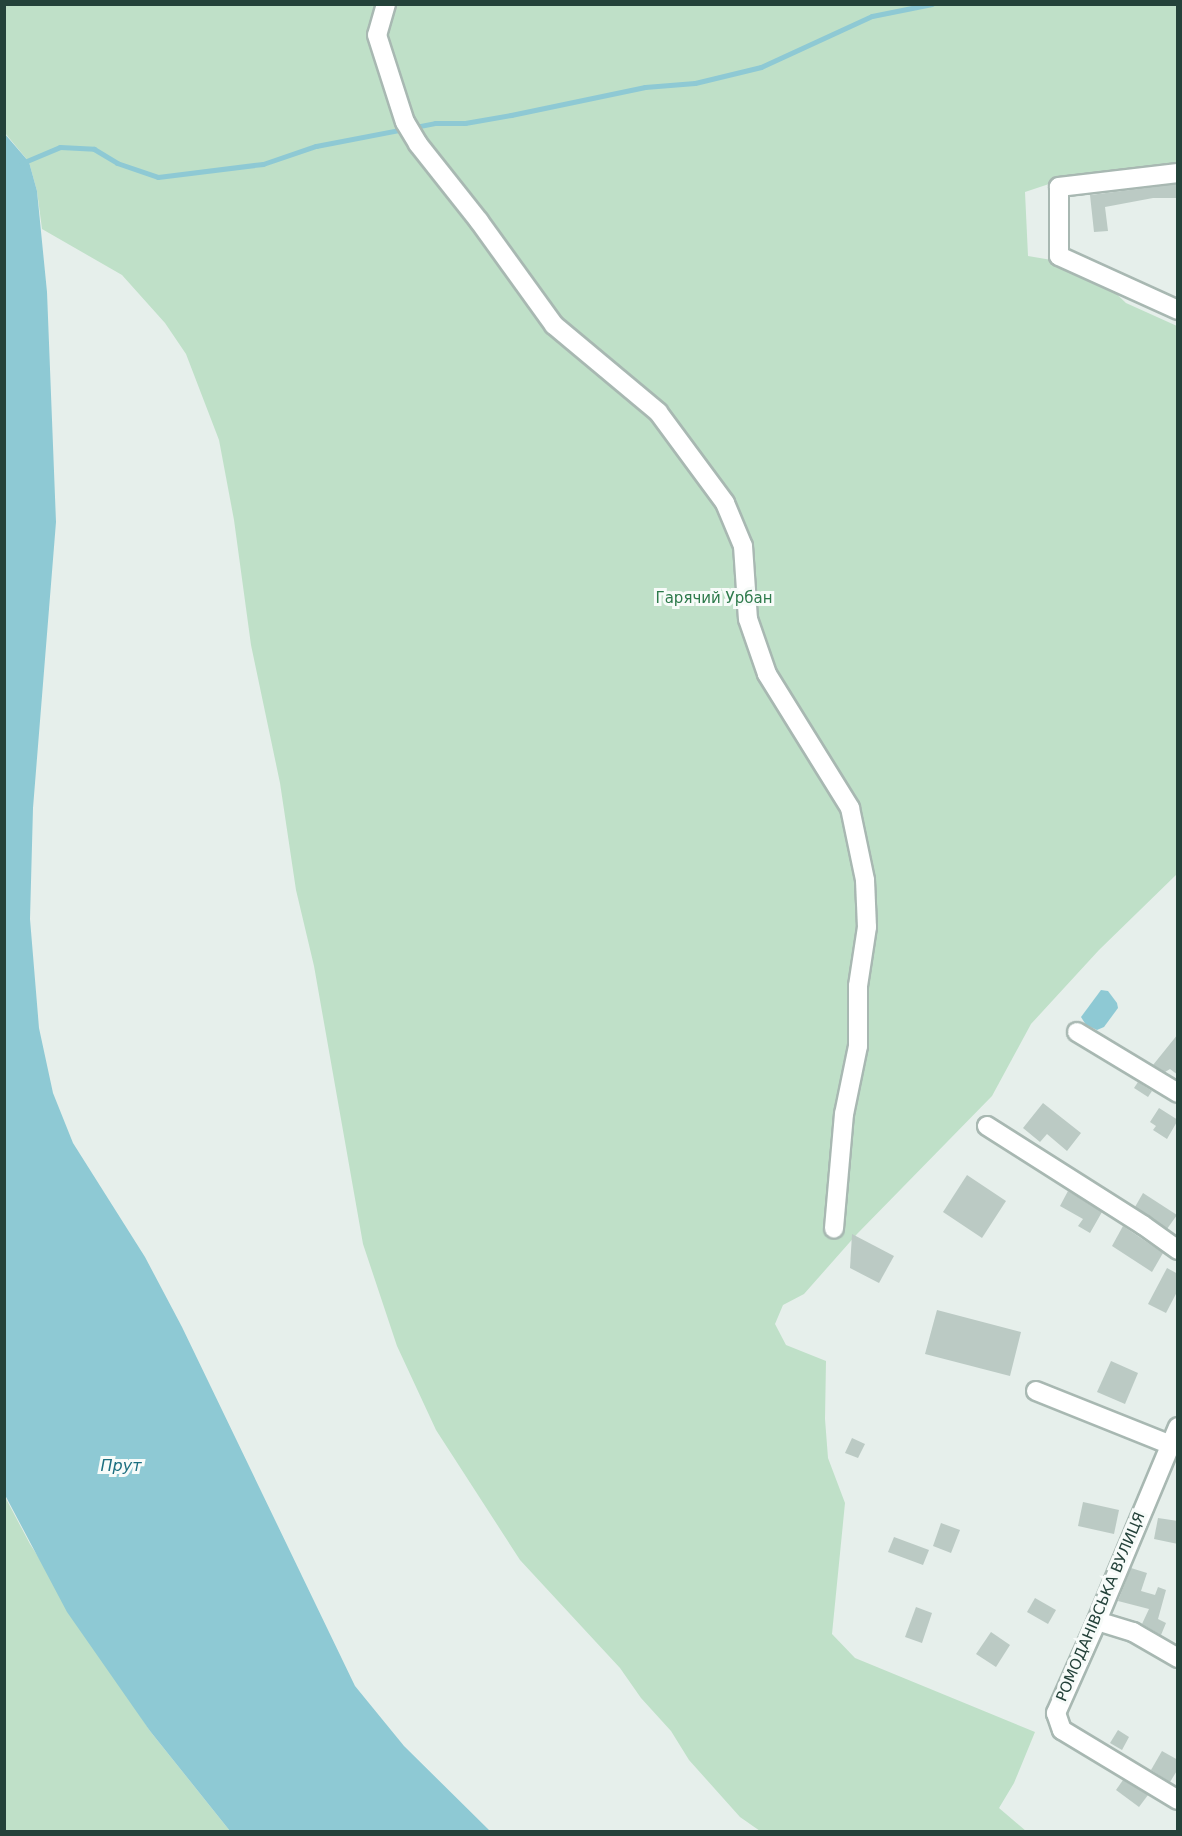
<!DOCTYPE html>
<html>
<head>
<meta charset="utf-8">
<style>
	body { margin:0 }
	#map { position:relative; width:1182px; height:1836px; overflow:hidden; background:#e6efeb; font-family:"DejaVu Sans",sans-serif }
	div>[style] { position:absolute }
	.green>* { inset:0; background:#bfe0c8 }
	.water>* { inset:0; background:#8ec9d4 }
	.stream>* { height:5px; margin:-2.5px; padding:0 2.5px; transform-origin:2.5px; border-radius:2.5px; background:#8ec9d4 }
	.building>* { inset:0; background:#bbcac4 }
	.roads { filter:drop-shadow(2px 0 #a8b8b2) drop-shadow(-2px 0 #a8b8b2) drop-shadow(0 2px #a8b8b2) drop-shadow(0 -2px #a8b8b2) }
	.minor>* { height:18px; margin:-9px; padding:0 9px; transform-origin:9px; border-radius:9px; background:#fff }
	span { translate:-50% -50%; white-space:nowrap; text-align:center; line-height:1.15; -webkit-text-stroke:6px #f7fbf9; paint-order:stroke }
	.park-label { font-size:15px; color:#2d7a4b }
	.street-label { font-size:15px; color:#24423a }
	.water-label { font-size:16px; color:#1c6f80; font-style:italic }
	.frame { position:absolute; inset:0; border:6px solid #24423a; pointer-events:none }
</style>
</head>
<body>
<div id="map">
	<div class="green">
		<i style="clip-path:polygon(4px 5px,1177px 5px,1177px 166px,1049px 184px,1025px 192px,1028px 256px,1087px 266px,1126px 303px,1177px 326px,1177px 874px,1099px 950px,1031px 1024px,992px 1096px,857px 1234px,804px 1294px,783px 1305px,775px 1324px,786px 1345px,826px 1361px,825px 1419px,828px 1458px,845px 1503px,832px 1634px,855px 1658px,1035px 1732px,1014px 1783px,999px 1808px,1026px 1831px,760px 1831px,740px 1817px,689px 1760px,671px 1731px,641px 1698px,620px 1668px,520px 1560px,436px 1430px,397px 1346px,363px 1244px,314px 966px,296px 890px,280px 783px,251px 645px,234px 520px,219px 440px,186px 354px,165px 323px,122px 275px,42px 229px,37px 191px,29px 162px,5px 133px)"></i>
		<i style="clip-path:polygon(4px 1495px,30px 1544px,150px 1731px,230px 1831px,5px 1831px)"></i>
	</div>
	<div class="water">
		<i style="clip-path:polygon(4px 133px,29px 162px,37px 191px,47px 292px,56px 522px,33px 808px,30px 919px,39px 1028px,53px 1093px,73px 1143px,145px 1257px,182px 1327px,355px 1686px,404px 1746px,490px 1831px,230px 1831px,150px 1731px,67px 1612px,5px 1495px)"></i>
		<i style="clip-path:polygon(1101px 990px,1108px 991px,1117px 1003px,1118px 1008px,1104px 1027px,1097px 1030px,1086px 1025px,1081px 1017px)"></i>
	</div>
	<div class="stream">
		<i style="left:22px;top:163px;width:41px;rotate:-22.8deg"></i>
		<i style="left:60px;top:147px;width:34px;rotate:3deg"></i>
		<i style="left:94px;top:149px;width:27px;rotate:31deg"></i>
		<i style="left:117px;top:163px;width:43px;rotate:18.9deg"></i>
		<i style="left:158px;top:177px;width:106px;rotate:-7.1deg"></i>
		<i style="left:263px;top:164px;width:56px;rotate:-18.8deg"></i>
		<i style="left:316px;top:146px;width:121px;rotate:-10.9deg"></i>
		<i style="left:435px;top:123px;width:30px"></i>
		<i style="left:465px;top:123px;width:47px;rotate:-9.9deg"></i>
		<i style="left:511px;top:115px;width:137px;rotate:-11.8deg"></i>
		<i style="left:645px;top:87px;width:50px;rotate:-4.6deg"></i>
		<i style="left:695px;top:83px;width:68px;rotate:-13.6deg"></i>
		<i style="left:761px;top:67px;width:122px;rotate:-24.7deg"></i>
		<i style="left:872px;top:16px;width:61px;rotate:-11.3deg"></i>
	</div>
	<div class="building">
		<i style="clip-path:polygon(1178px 184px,1178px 198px,1153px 198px,1105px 207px,1108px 231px,1094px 232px,1090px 195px)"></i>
		<i style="clip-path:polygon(1178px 1034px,1178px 1075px,1170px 1069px,1165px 1072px,1153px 1065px)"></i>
		<i style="clip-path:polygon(1138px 1082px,1152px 1091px,1148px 1097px,1134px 1088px)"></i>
		<i style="clip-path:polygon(1043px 1103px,1081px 1133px,1067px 1151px,1047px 1134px,1040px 1142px,1023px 1128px)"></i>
		<i style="clip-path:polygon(1159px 1108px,1178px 1120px,1167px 1139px,1153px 1130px,1156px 1126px,1150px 1122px)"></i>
		<i style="clip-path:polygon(967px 1175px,1006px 1201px,982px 1238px,943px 1212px)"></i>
		<i style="clip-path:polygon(1068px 1191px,1102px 1212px,1090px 1233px,1078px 1226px,1083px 1219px,1060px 1206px)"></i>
		<i style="clip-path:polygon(1143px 1193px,1177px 1215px,1167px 1229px,1135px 1207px)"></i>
		<i style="clip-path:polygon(1123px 1226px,1163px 1253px,1152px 1272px,1112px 1246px)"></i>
		<i style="clip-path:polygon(852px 1234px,894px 1256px,879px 1283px,850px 1268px)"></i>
		<i style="clip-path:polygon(1167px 1268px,1178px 1274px,1178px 1290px,1166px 1313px,1148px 1304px)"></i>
		<i style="clip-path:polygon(937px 1310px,1021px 1332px,1010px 1376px,925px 1354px)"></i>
		<i style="clip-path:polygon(1111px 1361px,1138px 1373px,1125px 1404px,1097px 1392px)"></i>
		<i style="clip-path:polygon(852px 1438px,865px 1444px,858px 1458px,845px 1453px)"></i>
		<i style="clip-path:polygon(1083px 1502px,1119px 1510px,1114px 1534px,1078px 1526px)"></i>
		<i style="clip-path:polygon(1158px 1518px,1178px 1521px,1178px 1544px,1154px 1539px)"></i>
		<i style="clip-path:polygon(941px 1523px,960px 1530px,951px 1553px,933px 1546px)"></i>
		<i style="clip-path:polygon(894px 1537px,929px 1550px,923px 1565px,888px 1552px)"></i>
		<i style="clip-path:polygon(1131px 1568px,1147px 1573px,1141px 1591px,1155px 1595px,1158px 1587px,1166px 1590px,1158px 1619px,1166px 1623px,1161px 1635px,1142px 1624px,1149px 1609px,1118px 1601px)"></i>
		<i style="clip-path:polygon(1035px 1598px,1056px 1610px,1048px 1624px,1027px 1612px)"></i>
		<i style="clip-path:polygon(916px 1607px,932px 1613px,922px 1643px,905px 1637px)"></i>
		<i style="clip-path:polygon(991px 1632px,1010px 1645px,996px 1667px,976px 1654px)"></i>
		<i style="clip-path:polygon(1118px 1730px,1129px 1737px,1122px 1750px,1110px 1743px)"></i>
		<i style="clip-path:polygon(1162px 1751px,1178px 1760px,1178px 1769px,1170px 1782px,1151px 1770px)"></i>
		<i style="clip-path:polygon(1123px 1780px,1148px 1795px,1139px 1807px,1116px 1790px)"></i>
	</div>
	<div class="roads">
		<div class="minor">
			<i style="left:386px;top:4px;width:32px;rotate:106deg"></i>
			<i style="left:377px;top:35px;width:91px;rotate:72.2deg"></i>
			<i style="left:405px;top:122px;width:26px;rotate:59deg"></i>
			<i style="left:418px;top:144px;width:98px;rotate:51.6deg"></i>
			<i style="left:479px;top:221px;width:128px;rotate:54.2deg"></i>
			<i style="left:554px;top:325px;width:136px;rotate:39.9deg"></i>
			<i style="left:658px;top:412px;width:113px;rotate:53.6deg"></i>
			<i style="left:725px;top:503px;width:47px;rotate:67.3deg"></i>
			<i style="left:743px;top:546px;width:73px;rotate:86.1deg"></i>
			<i style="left:748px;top:619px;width:58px;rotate:70.9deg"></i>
			<i style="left:767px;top:674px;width:158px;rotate:58.2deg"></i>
			<i style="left:850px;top:808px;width:74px;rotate:78.2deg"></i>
			<i style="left:865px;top:880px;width:47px;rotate:87.6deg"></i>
			<i style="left:867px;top:927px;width:60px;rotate:98.7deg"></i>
			<i style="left:858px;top:986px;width:60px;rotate:90deg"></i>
			<i style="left:858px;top:1046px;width:69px;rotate:101.6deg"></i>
			<i style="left:844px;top:1114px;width:115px;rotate:95deg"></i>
			<i style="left:1178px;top:173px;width:120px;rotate:173.3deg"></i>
			<i style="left:1059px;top:187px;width:69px;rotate:90deg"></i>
			<i style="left:1059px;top:256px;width:131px;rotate:24.4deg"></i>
			<i style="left:1077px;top:1032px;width:118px;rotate:31.1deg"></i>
			<i style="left:987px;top:1126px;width:185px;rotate:32.4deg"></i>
			<i style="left:1143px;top:1225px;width:43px;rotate:35.5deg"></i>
			<i style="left:1036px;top:1391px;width:145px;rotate:21.8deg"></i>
			<i style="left:1178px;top:1427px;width:210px;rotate:112.7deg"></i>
			<i style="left:1097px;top:1621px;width:101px;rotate:114deg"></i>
			<i style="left:1056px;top:1713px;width:18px;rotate:71deg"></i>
			<i style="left:1062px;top:1730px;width:135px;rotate:31.1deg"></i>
			<i style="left:1097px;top:1621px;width:38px;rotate:17deg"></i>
			<i style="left:1133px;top:1632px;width:52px;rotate:30deg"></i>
		</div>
	</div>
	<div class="park-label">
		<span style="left:714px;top:599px">Гарячий Урбан</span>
	</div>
	<div class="street-label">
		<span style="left:1101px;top:1607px;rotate:-67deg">РОМОДАНІВСЬКА ВУЛИЦЯ</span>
	</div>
	<div class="water-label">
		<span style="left:121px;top:1466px">Прут</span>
	</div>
	<div class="frame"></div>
</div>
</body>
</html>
